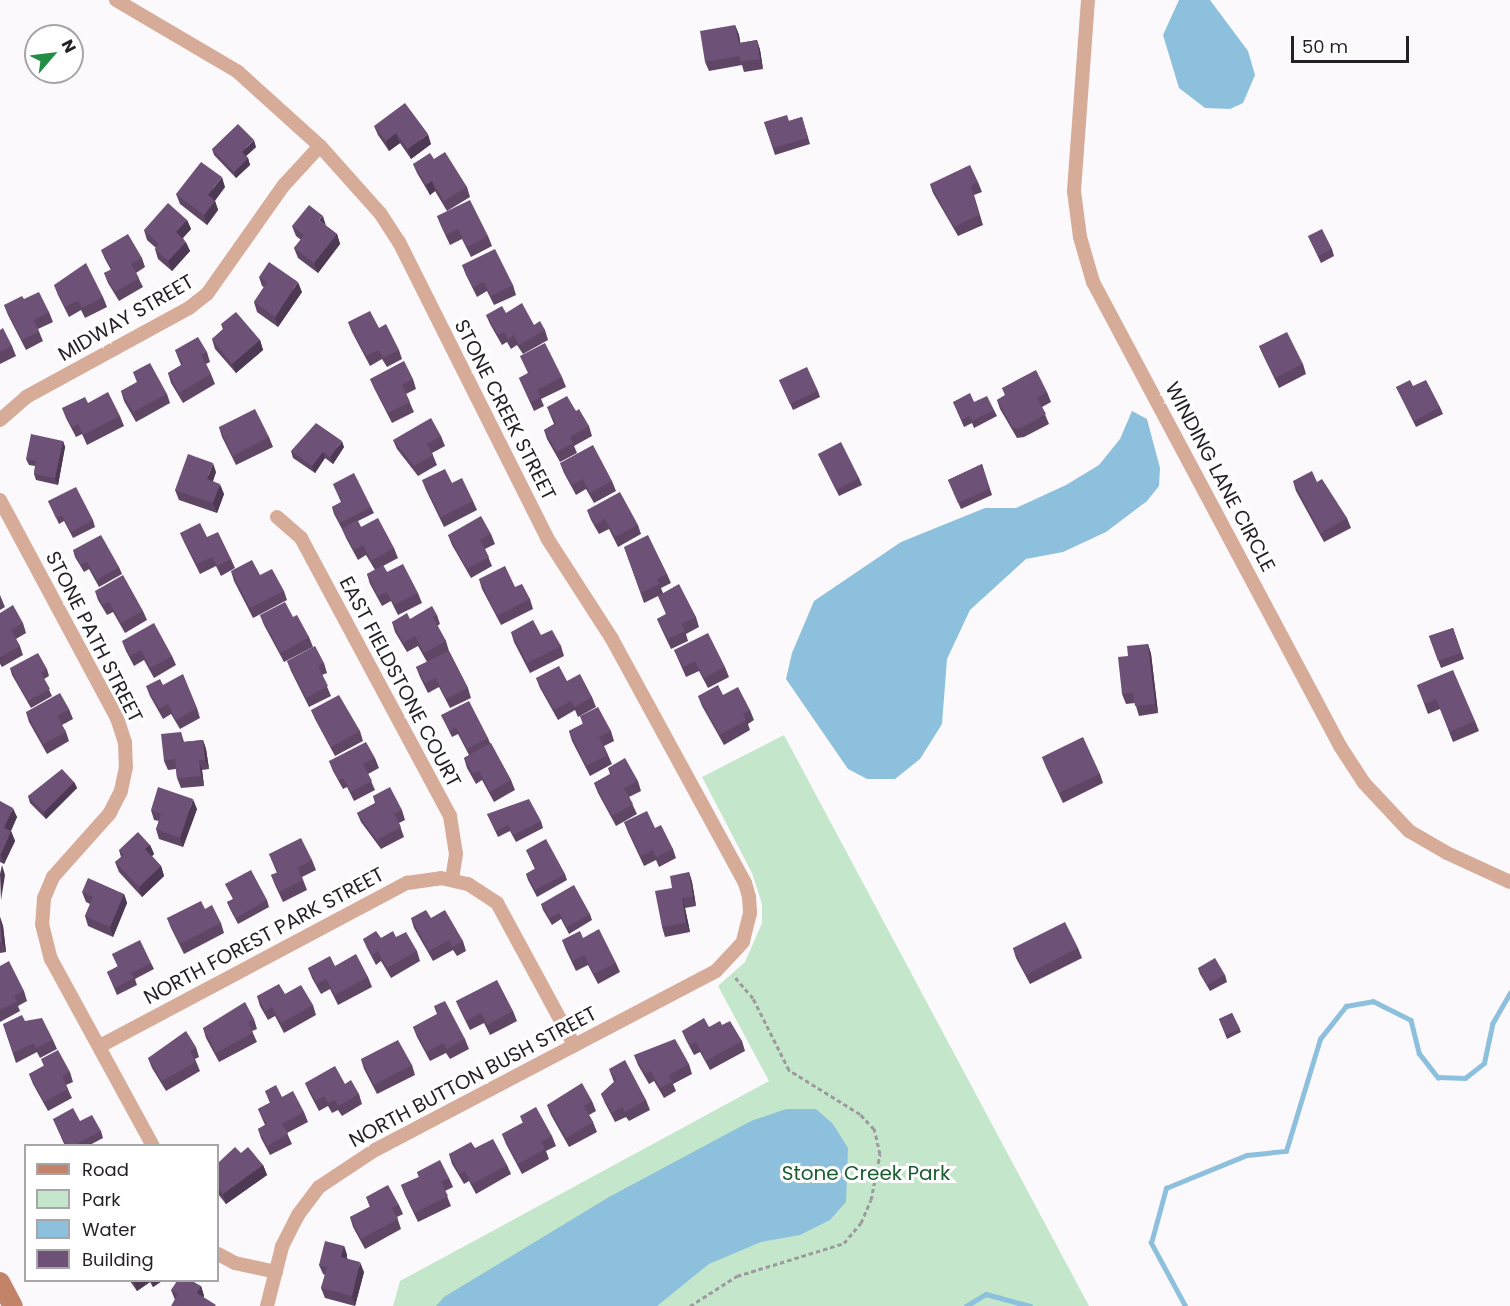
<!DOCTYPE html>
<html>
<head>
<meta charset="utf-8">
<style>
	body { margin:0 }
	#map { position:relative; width:1510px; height:1306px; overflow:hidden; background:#fcf9fd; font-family:Poppins,sans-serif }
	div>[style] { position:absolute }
	.green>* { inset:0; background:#c4e7cb }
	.water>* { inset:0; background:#8dc0dd }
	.stream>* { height:4.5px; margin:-2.25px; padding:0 2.25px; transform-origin:2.25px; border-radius:2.25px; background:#8dc0dd }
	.path>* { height:3px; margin-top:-1.5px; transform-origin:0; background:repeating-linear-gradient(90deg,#9d999e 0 4.5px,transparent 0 7.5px) }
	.street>* { height:14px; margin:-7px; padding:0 7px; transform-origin:7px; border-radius:7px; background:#d6ab98 }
	.secondary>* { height:20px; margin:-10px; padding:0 10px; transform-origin:10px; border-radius:10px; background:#c28368 }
	.wall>* { inset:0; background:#5f4665 }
	.shaded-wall>* { inset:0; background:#4d3953 }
	.building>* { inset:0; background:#6e5176 }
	span { translate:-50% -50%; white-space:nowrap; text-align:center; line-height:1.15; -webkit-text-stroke:6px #fff; paint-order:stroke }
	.street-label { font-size:20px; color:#251f26 }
	.park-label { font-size:20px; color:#1b5d31 }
	.legend { position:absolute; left:24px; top:1144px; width:195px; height:138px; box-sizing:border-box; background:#fff; border:2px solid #a8a5a8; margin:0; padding:8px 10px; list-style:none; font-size:18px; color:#251f26 }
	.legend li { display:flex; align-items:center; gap:12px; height:30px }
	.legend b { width:30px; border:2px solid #a8a5a8 }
	.north { position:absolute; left:24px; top:24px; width:60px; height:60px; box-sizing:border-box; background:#fff; border:2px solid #a8a5a8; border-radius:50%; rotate:62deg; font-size:16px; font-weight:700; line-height:24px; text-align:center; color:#251f26 }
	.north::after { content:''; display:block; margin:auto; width:21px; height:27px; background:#228e45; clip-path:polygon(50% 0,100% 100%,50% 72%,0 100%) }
	.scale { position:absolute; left:1291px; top:36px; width:118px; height:27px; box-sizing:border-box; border:3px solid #251f26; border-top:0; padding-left:8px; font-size:18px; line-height:21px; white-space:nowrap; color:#251f26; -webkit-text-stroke:4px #fff; paint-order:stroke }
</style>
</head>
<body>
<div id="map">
	<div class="green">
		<i style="clip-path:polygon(784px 735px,1089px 1306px,393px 1306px,400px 1281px,769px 1081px,718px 986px,745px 962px,762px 923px,762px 904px,752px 873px,702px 777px)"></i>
	</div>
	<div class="water">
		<i style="clip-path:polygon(1179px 0,1210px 0,1248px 51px,1255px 75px,1243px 103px,1230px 109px,1205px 108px,1179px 88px,1163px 35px)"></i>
		<i style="clip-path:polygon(1132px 411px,1147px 419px,1160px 468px,1159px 486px,1147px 501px,1106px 532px,1063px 552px,1026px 559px,970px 610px,947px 659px,942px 724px,920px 759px,895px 779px,867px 779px,848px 769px,786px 679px,792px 653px,814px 601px,901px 542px,985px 508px,1016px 508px,1066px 485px,1099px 465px,1120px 439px)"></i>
		<i style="clip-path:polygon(786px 1109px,816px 1109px,833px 1124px,848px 1148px,846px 1202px,830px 1220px,800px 1235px,761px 1242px,709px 1264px,657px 1306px,436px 1306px,444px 1297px,609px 1197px,751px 1121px)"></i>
	</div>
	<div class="stream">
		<i style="left:966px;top:1306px;width:23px;rotate:-31deg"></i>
		<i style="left:986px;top:1294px;width:46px;rotate:15.3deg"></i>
		<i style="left:1185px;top:1306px;width:72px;rotate:-118.4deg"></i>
		<i style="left:1151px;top:1243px;width:57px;rotate:-74.7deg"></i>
		<i style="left:1166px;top:1188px;width:87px;rotate:-22.2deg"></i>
		<i style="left:1247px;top:1155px;width:39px;rotate:-6deg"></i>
		<i style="left:1286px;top:1151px;width:117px;rotate:-73.1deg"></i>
		<i style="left:1320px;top:1039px;width:42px;rotate:-51.8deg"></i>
		<i style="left:1346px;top:1006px;width:27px;rotate:-10deg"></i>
		<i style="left:1373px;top:1001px;width:42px;rotate:26.6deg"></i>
		<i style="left:1411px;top:1020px;width:34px;rotate:76deg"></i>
		<i style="left:1419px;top:1053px;width:31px;rotate:52deg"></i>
		<i style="left:1438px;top:1077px;width:27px;rotate:2deg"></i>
		<i style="left:1465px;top:1078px;width:24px;rotate:-38deg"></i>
		<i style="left:1484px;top:1063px;width:40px;rotate:-78deg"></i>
		<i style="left:1492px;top:1024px;width:36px;rotate:-60deg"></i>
	</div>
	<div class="path">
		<i style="left:690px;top:1306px;width:56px;rotate:-32.6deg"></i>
		<i style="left:737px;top:1276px;width:112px;rotate:-17.1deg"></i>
		<i style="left:844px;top:1243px;width:26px;rotate:-50deg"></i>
		<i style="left:861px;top:1223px;width:25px;rotate:-67deg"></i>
		<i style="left:871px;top:1200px;width:47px;rotate:-78.9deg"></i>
		<i style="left:880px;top:1154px;width:26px;rotate:-103deg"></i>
		<i style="left:874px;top:1129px;width:21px;rotate:-133deg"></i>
		<i style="left:860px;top:1114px;width:84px;rotate:-148.2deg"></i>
		<i style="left:789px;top:1070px;width:80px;rotate:-116.6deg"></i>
		<i style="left:753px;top:998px;width:30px;rotate:-131deg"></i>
	</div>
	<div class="street">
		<i style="left:116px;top:0;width:142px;rotate:30.5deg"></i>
		<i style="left:238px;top:72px;width:110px;rotate:42.1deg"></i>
		<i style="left:320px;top:146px;width:90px;rotate:48.2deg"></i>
		<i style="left:380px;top:213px;width:35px;rotate:57deg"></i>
		<i style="left:399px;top:242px;width:331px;rotate:63.4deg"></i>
		<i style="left:547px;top:538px;width:120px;rotate:57.2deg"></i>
		<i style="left:612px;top:639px;width:278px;rotate:61.4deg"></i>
		<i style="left:745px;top:883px;width:15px;rotate:74deg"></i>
		<i style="left:749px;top:897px;width:16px;rotate:86deg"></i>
		<i style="left:750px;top:913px;width:30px;rotate:104deg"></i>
		<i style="left:743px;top:942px;width:40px;rotate:133deg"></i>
		<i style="left:716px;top:971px;width:385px;rotate:152.3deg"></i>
		<i style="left:375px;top:1150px;width:67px;rotate:146.5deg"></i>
		<i style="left:319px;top:1187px;width:35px;rotate:127deg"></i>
		<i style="left:298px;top:1215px;width:36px;rotate:117deg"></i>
		<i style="left:282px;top:1247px;width:61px;rotate:104.3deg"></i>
		<i style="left:1088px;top:0;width:192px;rotate:94.2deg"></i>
		<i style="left:1074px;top:191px;width:46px;rotate:82.6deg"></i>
		<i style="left:1080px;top:237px;width:47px;rotate:73.9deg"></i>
		<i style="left:1093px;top:282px;width:526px;rotate:61.97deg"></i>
		<i style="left:1340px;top:746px;width:44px;rotate:57deg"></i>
		<i style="left:1364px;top:783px;width:66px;rotate:46.8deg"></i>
		<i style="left:1409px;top:831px;width:44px;rotate:30.1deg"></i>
		<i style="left:1447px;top:853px;width:69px;rotate:24.7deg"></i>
		<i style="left:0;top:420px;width:35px;rotate:-41deg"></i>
		<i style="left:26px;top:397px;width:186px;rotate:-28.6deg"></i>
		<i style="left:189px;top:308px;width:23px;rotate:-38deg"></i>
		<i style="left:207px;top:294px;width:133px;rotate:-54.8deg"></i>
		<i style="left:284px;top:185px;width:53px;rotate:-47.3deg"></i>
		<i style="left:0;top:500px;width:247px;rotate:61.8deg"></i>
		<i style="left:117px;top:718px;width:25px;rotate:72deg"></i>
		<i style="left:125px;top:742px;width:25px;rotate:88deg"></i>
		<i style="left:126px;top:767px;width:25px;rotate:102deg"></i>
		<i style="left:121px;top:791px;width:25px;rotate:117deg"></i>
		<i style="left:110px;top:813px;width:86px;rotate:131.7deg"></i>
		<i style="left:53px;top:877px;width:23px;rotate:113deg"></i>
		<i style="left:44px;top:898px;width:26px;rotate:94deg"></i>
		<i style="left:42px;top:924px;width:36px;rotate:76deg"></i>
		<i style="left:51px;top:959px;width:213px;rotate:61.4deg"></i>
		<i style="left:277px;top:517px;width:32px;rotate:41deg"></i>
		<i style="left:301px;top:538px;width:315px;rotate:61.8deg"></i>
		<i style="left:450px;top:816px;width:38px;rotate:81deg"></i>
		<i style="left:456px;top:854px;width:25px;rotate:99deg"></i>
		<i style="left:100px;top:1046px;width:348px;rotate:-28deg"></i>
		<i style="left:407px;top:883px;width:34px;rotate:-8deg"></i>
		<i style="left:441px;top:878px;width:28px;rotate:13deg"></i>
		<i style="left:468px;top:884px;width:35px;rotate:33deg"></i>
		<i style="left:497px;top:903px;width:162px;rotate:61.5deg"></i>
		<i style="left:218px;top:1254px;width:19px;rotate:28deg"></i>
		<i style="left:235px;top:1263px;width:42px;rotate:12.4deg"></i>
	</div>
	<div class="secondary">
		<i style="left:0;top:1282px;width:27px;rotate:62deg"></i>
	</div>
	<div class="wall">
		<i style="clip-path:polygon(735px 25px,739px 35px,740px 43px,757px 40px,760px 50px,763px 69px,744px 72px,742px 65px,709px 71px,705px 62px)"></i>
		<i style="clip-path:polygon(802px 117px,810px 144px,775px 155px,764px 122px,789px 121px)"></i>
		<i style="clip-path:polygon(374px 126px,431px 144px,411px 159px,400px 143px,389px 151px,378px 135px)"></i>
		<i style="clip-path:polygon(256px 147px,246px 156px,248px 158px,250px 165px,236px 178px,214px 155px,212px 149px)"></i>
		<i style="clip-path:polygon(434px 159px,467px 187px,470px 197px,447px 211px,435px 191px,430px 195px,417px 173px,413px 164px)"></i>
		<i style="clip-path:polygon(978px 182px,982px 192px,974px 195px,983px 225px,958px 236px,933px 193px,930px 184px)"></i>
		<i style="clip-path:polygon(225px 187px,215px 201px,218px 210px,207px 225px,180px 204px,176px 194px)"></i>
		<i style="clip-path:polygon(437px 216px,488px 236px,492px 246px,471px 257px,462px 239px,450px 245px,441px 226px)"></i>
		<i style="clip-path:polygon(187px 220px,191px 229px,183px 238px,190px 251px,172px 271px,158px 259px,155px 249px,156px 248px,147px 240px,144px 230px)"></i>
		<i style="clip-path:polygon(292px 226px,326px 226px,337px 234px,340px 244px,318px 273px,298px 258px,294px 248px,301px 240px,296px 236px)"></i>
		<i style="clip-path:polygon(1308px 236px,1332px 249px,1334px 256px,1321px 263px)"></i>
		<i style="clip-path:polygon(101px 250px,142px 258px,145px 267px,136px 273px,143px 287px,119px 301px,108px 283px,104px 273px,111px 270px,105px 259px)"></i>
		<i style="clip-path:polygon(462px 265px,513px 285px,516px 295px,494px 305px,487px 291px,477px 297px,466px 275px)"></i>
		<i style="clip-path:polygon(259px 277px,302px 292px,278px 327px,257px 312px,254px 302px,264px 287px,262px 286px)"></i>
		<i style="clip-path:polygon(54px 285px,103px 297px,107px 307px,85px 318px,81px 310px,69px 317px,58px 295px)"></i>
		<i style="clip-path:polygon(24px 299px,49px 312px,53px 322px,38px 329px,43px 341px,26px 350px,8px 315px,4px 305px)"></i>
		<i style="clip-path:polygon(506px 313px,545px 330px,548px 340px,523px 354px,517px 345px,511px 349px,507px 342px,502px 345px,490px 324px,486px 315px)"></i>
		<i style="clip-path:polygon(348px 322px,379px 328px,399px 350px,402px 359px,387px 367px,382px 359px,370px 366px,352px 332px)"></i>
		<i style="clip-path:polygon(221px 324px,260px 340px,263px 350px,236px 373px,215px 349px,212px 339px,223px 329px)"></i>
		<i style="clip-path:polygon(0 330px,12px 346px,16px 356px,0 364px)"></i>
		<i style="clip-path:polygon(1259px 346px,1303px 364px,1306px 374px,1279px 388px,1263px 355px)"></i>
		<i style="clip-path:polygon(175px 350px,207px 352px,210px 362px,206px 364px,211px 374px,215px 384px,183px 403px,171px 383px,168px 373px,181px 365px)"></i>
		<i style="clip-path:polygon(520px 356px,562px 377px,566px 387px,541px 399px,544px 406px,534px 411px,523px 387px,519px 378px,528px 373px)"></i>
		<i style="clip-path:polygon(133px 372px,167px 394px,170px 403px,136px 422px,124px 401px,121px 391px,137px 382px)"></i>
		<i style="clip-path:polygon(370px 379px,413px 379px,416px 389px,406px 394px,414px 412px,392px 423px,374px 388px)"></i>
		<i style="clip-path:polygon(779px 380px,818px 391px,820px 397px,793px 410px)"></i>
		<i style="clip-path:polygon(1413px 386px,1440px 407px,1443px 414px,1416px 427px,1396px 387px)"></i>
		<i style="clip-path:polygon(1002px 388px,1047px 392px,1051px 402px,1042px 407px,1049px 424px,1024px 437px,1017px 438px,1000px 409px,997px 400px,1005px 395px)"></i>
		<i style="clip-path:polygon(953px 402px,974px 402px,994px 410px,997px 416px,974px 428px,972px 423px,964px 427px)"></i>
		<i style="clip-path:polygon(88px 403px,120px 416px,124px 426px,87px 445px,82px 434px,76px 437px,66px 418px,62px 408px)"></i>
		<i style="clip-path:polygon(547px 407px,576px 411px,589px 426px,592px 436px,574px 446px,577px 453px,560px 462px,547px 439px,544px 430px,554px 424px)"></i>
		<i style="clip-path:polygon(219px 427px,269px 437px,273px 447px,236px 465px,222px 437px)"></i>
		<i style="clip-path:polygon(441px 436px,445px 446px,432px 453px,437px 465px,418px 476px,397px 449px,393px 440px)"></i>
		<i style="clip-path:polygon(63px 441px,65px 447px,58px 485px,36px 480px,34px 474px,35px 466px,29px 465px,26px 459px)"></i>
		<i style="clip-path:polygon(344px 447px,333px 464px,325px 458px,315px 473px,293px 458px,291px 451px)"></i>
		<i style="clip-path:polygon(818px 454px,859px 478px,862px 485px,839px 496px)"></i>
		<i style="clip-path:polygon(560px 463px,612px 481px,616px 491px,594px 503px,586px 489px,576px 495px,564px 473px)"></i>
		<i style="clip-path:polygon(982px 464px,992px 495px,961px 509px,948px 480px)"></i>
		<i style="clip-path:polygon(216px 472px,213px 481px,224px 494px,217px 513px,179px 500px,175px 490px)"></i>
		<i style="clip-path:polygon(422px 480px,452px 483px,473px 501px,477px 510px,444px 527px,426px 490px)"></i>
		<i style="clip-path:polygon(1293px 481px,1317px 482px,1347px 518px,1351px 528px,1324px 542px,1296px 491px)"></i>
		<i style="clip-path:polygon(333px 484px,371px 507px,374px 513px,358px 521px,361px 527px,394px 548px,398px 558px,383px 566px,387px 572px,418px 593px,422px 603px,398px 615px,391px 601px,382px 606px,370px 584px,367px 574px,375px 570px,366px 555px,358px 560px,346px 538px,342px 529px,334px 514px,332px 507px,341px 502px)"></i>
		<i style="clip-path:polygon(48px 501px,93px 520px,95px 527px,73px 538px,64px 521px,59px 524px)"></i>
		<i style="clip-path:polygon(587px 510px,638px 525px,641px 534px,618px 547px,609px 529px,599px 534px,591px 520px)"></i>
		<i style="clip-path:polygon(180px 533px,207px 537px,231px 559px,235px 568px,221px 576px,216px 566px,200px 574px,184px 542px)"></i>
		<i style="clip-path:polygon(491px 534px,495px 544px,485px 549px,492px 566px,471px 578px,452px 545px,448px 535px)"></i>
		<i style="clip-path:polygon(624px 547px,667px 574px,671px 583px,661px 588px,663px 593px,696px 617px,699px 627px,686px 634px,688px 641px,671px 649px,661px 628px,657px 619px,666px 614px,658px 596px,644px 603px)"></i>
		<i style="clip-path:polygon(73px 550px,119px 567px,122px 574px,99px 587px,89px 569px,84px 572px,75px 557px)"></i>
		<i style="clip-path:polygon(231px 571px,284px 591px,287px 600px,253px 618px,234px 581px)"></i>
		<i style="clip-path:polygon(479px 579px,515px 587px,530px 599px,533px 609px,501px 625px,482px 589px)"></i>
		<i style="clip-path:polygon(95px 591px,143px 611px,147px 620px,125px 633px,113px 612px,107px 615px,98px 600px)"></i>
		<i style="clip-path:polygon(0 595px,5px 607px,0 610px)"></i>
		<i style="clip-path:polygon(0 613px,23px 623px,26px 633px,16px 639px,20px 646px,23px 655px,2px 667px,0 664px)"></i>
		<i style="clip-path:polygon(260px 615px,293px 617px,309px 637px,313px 647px,284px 662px,264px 625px)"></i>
		<i style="clip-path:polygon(437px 615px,440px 624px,437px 626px,446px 641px,449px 651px,468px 688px,471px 698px,450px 708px,439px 687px,428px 693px,420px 677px,416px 667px,427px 662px,418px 646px,407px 652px,395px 632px,392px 622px)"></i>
		<i style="clip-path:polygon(1453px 628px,1464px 659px,1441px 668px,1429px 636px)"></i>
		<i style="clip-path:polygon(511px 632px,541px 635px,561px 646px,564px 656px,530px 673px,514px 642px)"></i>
		<i style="clip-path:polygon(122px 641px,172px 656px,176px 665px,154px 678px,144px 660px,134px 666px,126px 651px)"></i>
		<i style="clip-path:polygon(1148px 644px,1151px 654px,1158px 713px,1139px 716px,1135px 703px,1126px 704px,1122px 694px,1128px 656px)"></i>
		<i style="clip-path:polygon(674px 650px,725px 667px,729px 677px,708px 688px,699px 671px,686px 677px)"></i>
		<i style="clip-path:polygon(287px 661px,324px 663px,327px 673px,322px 675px,331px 696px,309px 707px,291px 671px)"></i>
		<i style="clip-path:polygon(10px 668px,47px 669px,49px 676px,44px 679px,52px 696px,31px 708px,12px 675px)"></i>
		<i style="clip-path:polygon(536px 678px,567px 681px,592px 697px,596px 707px,578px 717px,575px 710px,558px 720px,540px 688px)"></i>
		<i style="clip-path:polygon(163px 685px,197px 708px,200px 718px,180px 729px,171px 714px,163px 719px,150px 696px,146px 686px)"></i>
		<i style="clip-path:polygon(1417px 685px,1475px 721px,1479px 731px,1453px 742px,1440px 709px,1428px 714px)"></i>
		<i style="clip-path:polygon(723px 695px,750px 710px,754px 720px,748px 724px,750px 730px,724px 745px,702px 706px,698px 696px)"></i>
		<i style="clip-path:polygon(69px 709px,73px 719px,62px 725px,66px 732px,69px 741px,47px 754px,29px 722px,26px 712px)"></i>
		<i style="clip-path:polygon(311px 710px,360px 731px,363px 741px,335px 756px,315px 719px)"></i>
		<i style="clip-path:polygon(441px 715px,488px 738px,490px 743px,511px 780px,515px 790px,494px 802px,482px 780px,476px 784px,467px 768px,464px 758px,469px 755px,458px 734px,452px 737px)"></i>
		<i style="clip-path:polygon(580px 716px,611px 731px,614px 741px,604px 746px,612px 764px,590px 776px,572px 741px,569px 731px,583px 724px)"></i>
		<i style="clip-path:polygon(181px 732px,184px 742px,203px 740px,206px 749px,209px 769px,202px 770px,204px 786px,181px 788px,177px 778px,176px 769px,168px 770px,164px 761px)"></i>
		<i style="clip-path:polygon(1042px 757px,1100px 774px,1103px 783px,1063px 803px,1046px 767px)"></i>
		<i style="clip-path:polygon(375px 758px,379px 768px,368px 774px,375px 790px,354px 801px,347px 787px,343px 789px,333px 771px,329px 761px)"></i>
		<i style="clip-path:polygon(608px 768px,638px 781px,641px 791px,629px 797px,637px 814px,616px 826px,598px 793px,594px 783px,610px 774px)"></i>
		<i style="clip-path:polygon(74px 782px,77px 788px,46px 819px,30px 803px,28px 796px)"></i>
		<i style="clip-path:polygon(373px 796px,402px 810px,405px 820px,399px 823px,404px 837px,381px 849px,361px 822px,357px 813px,375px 803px)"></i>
		<i style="clip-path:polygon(0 801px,17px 817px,11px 831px,15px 841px,4px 864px,0 862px)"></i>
		<i style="clip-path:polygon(197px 809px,183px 847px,159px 839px,156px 829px,159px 821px,154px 820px,151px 810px)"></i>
		<i style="clip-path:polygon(487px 814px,541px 821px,543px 828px,516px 842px,510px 831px,498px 837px)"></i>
		<i style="clip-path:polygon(624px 822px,655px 828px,673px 849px,676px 858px,659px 867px,656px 860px,644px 866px,628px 832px)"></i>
		<i style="clip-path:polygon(150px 845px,154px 854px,152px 856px,161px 866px,164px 876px,142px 897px,119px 872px,115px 862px,121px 857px,119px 850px)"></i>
		<i style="clip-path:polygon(526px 850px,565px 874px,567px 880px,537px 897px,528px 880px,526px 874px,535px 869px)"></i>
		<i style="clip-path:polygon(269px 854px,312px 860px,316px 870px,302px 877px,307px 890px,283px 902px,275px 885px,271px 875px,277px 873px)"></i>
		<i style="clip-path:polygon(689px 872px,692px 882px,696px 906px,685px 908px,690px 932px,665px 937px,662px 927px,672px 888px)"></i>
		<i style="clip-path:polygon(225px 884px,267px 900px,269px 907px,238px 924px,230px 909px,227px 902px,233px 899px)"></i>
		<i style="clip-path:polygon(82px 892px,124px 894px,127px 903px,113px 937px,88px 926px,85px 916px,90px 904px,86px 902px)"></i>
		<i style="clip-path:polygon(541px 904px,590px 914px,592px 920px,569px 934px,561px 919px,552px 925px,543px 910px)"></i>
		<i style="clip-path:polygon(205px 909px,221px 923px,224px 933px,184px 954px,171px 928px,167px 918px)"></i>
		<i style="clip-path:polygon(0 917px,3px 926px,6px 952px,0 953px)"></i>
		<i style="clip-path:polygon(411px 918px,431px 918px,463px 941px,466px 951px,457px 956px,453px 950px,433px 961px,414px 928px)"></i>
		<i style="clip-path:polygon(396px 937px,417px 951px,420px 961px,391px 978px,381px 961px,376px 965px,367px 948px,363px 939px)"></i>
		<i style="clip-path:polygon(562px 940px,616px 963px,620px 972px,598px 984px,588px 965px,576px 971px,566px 950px)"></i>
		<i style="clip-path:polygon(1013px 948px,1078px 948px,1082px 958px,1030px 984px,1016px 958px)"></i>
		<i style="clip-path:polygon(112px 954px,151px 963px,154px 969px,135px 979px,137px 985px,117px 995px,107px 972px,118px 967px)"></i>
		<i style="clip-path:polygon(0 966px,24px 991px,27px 1001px,18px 1006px,20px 1011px,0 1022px)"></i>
		<i style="clip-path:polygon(335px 966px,368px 977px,372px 987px,338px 1005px,330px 989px,321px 994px,312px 978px,308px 968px)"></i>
		<i style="clip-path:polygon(1198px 968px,1225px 975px,1227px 982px,1210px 991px,1200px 974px)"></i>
		<i style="clip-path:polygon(285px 994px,313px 1005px,316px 1015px,284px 1033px,275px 1016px,268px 1020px,260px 1006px,257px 996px)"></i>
		<i style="clip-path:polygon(456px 1001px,513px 1011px,517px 1021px,490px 1035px,484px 1023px,470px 1030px,460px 1010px)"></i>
		<i style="clip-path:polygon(434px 1006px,465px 1039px,469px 1049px,450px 1059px,446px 1053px,430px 1061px,417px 1037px,413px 1027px,437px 1014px)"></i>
		<i style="clip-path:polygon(1232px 1013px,1241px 1032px,1227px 1039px,1219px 1019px)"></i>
		<i style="clip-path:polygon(254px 1019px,257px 1029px,252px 1031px,257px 1042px,219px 1062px,206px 1038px,203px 1028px)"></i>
		<i style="clip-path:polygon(3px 1024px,53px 1040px,57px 1049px,40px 1058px,37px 1052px,16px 1063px)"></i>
		<i style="clip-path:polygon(722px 1025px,742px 1041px,745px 1051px,710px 1070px,700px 1052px,694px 1055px,686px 1040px,682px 1031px)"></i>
		<i style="clip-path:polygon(196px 1047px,199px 1057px,195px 1059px,200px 1071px,166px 1091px,152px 1068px,148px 1058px)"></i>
		<i style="clip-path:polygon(634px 1055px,689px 1064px,692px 1074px,673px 1084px,676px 1091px,664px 1098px,654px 1081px,649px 1084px,638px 1065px)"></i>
		<i style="clip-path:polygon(41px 1059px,70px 1072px,73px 1082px,66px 1085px,72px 1098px,48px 1111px,33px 1084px,29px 1074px,44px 1066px)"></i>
		<i style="clip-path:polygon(361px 1059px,412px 1065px,415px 1075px,377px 1094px,364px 1069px)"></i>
		<i style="clip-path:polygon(609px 1069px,646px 1100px,650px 1110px,629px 1121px,626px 1117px,615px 1122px,605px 1103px,601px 1094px,614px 1082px)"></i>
		<i style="clip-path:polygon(305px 1083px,345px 1084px,359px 1094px,362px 1104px,342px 1116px,338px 1110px,332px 1113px,328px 1106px,319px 1111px,309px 1092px)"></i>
		<i style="clip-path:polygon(265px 1091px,282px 1097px,304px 1112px,308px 1122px,287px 1133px,292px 1144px,270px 1155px,261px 1138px,258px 1129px,265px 1125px,258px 1109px,270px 1103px)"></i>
		<i style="clip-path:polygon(592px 1101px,596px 1111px,589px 1115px,593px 1122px,597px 1132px,569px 1147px,551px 1115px,547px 1105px)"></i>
		<i style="clip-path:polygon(520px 1116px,552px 1136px,556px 1146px,546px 1151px,549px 1159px,522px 1174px,506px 1144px,502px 1134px,523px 1123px)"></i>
		<i style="clip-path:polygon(53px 1119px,80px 1121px,101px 1131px,103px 1138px,88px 1146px,65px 1146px)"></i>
		<i style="clip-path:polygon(475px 1148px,507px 1165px,511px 1174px,476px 1194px,469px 1181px,464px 1184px,452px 1164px,449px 1154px)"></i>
		<i style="clip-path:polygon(241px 1153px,263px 1165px,267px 1175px,226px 1204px,218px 1194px,218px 1163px)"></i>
		<i style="clip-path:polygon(417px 1172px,449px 1178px,453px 1187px,445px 1191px,451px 1206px,418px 1222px,405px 1195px,401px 1185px,419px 1177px)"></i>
		<i style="clip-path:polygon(366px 1197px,399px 1205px,403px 1214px,397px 1217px,401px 1229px,365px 1249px,353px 1227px,350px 1217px,370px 1207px)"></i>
		<i style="clip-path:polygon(344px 1246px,347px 1255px,347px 1258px,364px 1272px,355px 1306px,325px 1298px,321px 1288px,325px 1275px,323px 1274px,319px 1265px)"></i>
		<i style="clip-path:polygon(130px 1281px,162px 1281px,153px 1287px,150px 1282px,137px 1291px)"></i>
		<i style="clip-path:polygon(201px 1286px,204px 1296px,204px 1297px,175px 1300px,171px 1290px)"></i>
	</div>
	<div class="shaded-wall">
		<i style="clip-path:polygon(735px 25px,739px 35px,742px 53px,739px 43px)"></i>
		<i style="clip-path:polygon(757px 40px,760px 50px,763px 69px,760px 59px)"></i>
		<i style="clip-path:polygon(396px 133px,400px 143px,389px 151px,386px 141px)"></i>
		<i style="clip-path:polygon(428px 134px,431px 144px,411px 159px,408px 149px)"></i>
		<i style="clip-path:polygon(254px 140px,256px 147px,244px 158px,242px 152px)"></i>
		<i style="clip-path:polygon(248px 158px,250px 165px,236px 178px,234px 172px)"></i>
		<i style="clip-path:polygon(222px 177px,225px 187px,211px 205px,208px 195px)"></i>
		<i style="clip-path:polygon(432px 181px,435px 191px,430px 195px,426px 185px)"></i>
		<i style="clip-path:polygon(215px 201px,218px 210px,207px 225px,204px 215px)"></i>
		<i style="clip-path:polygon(323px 216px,326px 226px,319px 220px)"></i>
		<i style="clip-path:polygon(187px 220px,191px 229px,179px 242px,176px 232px)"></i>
		<i style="clip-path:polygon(337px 234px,340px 244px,318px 273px,314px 263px)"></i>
		<i style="clip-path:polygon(186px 242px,190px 251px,172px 271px,168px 261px)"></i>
		<i style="clip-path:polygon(298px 282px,302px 292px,278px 327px,275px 317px)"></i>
		<i style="clip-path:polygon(260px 340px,263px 350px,236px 373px,232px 364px)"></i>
		<i style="clip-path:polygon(63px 441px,65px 447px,58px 485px,55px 478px)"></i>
		<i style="clip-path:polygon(342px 441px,344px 447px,333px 464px,330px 457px)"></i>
		<i style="clip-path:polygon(323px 452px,325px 458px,315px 473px,312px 466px)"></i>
		<i style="clip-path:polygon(213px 463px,216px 472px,210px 489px,207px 479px)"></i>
		<i style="clip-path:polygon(220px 484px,224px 494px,217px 513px,213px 503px)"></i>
		<i style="clip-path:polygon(1148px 644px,1151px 654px,1158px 713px,1155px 704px)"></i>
		<i style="clip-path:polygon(203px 740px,206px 749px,209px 769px,205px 760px)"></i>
		<i style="clip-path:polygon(199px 760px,202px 770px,204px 786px,201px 776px)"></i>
		<i style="clip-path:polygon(74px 782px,77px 788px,46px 819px,44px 812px)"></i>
		<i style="clip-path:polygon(193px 799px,197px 809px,183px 847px,180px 838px)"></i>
		<i style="clip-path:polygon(13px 808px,17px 817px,8px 837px,4px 828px)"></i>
		<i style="clip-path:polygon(11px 831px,15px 841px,4px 864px,1px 854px)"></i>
		<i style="clip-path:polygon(150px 845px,154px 854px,149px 859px,145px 849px)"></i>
		<i style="clip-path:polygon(2px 865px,5px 875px,1px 900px,0 874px)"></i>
		<i style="clip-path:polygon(161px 866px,164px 876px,142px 897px,139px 887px)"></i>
		<i style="clip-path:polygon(689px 872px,692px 882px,696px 906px,693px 897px)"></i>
		<i style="clip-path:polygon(124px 894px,127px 903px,113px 937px,110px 927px)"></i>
		<i style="clip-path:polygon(682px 898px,685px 908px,690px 932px,686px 923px)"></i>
		<i style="clip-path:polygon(0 917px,3px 926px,6px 952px,2px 942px)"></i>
		<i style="clip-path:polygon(263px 1165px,267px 1175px,226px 1204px,223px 1194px)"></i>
		<i style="clip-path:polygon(344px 1246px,347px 1255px,345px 1267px,341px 1257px)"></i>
		<i style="clip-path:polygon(360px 1262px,364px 1272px,355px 1306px,352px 1296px)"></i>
		<i style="clip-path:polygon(134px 1281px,149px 1281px,150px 1282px,137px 1291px)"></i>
		<i style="clip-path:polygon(151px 1281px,162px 1281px,153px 1287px)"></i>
		<i style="clip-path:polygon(201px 1286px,204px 1296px,200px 1302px,197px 1293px)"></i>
	</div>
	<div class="building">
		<i style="clip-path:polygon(735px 25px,739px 43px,757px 40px,760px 59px,741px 62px,739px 56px,705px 62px,700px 31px)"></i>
		<i style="clip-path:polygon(405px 103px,428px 134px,408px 149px,396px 133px,386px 141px,374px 126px)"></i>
		<i style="clip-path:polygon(787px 115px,789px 121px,802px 117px,808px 138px,773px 148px,764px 122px)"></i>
		<i style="clip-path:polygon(238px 124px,254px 140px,242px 152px,248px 158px,234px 172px,212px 149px)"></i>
		<i style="clip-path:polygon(445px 152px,467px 187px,444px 201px,432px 181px,426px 185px,413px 164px,430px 153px,434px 159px)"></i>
		<i style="clip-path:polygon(201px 162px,222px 177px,208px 195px,215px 201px,204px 215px,176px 194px)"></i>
		<i style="clip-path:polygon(970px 165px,978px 182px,971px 186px,979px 215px,954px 227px,930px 184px)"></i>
		<i style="clip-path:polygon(470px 200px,488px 236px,467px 247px,458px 229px,446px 235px,437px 216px)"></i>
		<i style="clip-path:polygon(168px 203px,187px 220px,176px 232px,186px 242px,168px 261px,155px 249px,159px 244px,144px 230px)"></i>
		<i style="clip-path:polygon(309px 205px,323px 216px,319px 220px,337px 234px,314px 263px,294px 248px,304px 235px,292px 226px)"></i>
		<i style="clip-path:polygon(1322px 229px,1332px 249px,1318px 256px,1308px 236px)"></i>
		<i style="clip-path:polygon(128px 234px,142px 258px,131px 264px,139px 278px,115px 292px,104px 273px,112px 269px,101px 250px)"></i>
		<i style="clip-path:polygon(495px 249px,513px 285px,491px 296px,484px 282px,473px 287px,462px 265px)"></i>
		<i style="clip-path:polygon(269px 262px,298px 282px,275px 317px,254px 302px,267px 282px,259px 277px)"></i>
		<i style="clip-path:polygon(86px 263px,103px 297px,82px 308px,78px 301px,65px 307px,54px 285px)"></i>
		<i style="clip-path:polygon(39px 292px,49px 312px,34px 320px,39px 332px,22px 340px,4px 305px,22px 296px,24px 299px)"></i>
		<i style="clip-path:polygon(522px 303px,534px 325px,540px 321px,545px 330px,519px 345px,514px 335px,508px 339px,504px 332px,498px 335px,486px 315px,502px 306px,506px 313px)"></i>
		<i style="clip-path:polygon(370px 311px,379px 328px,386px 324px,399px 350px,383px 358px,379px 350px,366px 356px,348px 322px)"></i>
		<i style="clip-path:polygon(236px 312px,260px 340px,232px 364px,212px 339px,225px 328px,221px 324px)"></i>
		<i style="clip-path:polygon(3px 328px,12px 346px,0 352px,0 330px)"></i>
		<i style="clip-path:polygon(1287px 332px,1303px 364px,1275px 378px,1259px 346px)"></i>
		<i style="clip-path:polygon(198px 337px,207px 352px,201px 355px,211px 374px,179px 393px,168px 373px,183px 364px,175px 350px)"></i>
		<i style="clip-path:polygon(545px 343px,562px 377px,537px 390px,541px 397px,531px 402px,519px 378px,529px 373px,520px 356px)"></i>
		<i style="clip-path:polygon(404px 361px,413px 379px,402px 385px,410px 402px,388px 413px,370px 379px)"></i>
		<i style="clip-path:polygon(150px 363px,167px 394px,133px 412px,121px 391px,138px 382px,133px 372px)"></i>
		<i style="clip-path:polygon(807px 367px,818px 391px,790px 404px,779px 380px)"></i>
		<i style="clip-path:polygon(1036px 370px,1047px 392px,1037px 398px,1046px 414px,1021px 428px,1013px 428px,997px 400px,1006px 395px,1002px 388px)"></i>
		<i style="clip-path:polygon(1410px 380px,1413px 386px,1426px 380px,1440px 407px,1414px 421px,1396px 387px)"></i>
		<i style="clip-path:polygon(108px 392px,120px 416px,83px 435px,78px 424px,72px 427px,62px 408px,85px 397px,88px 403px)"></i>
		<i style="clip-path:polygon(970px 393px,974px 402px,987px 396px,994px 410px,972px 421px,969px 416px,962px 420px,953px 402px)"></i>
		<i style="clip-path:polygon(567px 396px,576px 411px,579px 409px,589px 426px,570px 437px,573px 443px,557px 452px,544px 430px,556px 423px,547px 407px)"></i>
		<i style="clip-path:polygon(255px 409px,269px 437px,233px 456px,219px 427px)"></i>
		<i style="clip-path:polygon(431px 418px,441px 436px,427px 444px,433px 455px,414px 466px,393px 440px)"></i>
		<i style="clip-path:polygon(316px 423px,342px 441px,330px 457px,323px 452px,312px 466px,291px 451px)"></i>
		<i style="clip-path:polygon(31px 434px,63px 441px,55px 478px,34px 474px,36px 461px,26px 459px)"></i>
		<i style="clip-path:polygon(841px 442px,859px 478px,836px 490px,818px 454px)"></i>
		<i style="clip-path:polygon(593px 445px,612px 481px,590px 493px,583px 479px,572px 485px,560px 463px)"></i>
		<i style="clip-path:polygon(188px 454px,213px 463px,207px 479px,220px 484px,213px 503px,175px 490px)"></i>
		<i style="clip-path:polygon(982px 464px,989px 489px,958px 503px,948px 480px)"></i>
		<i style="clip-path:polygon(445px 469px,452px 483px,462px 478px,473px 501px,441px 517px,422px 480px)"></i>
		<i style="clip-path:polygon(1312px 471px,1317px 482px,1322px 479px,1347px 518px,1321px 533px,1293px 481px)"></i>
		<i style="clip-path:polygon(354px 473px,371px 507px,340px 523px,332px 507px,342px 502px,333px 484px)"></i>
		<i style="clip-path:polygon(76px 487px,93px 520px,71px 532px,62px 515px,56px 518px,48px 501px)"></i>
		<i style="clip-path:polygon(620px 492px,638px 525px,615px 537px,605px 519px,595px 525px,587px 510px)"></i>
		<i style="clip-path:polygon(481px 516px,491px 534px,480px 540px,489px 557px,467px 569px,448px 535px)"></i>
		<i style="clip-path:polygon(378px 518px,394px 548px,371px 561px,363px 545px,354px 550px,342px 529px,357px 520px,361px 527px)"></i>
		<i style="clip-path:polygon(200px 523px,207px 537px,218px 532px,231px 559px,217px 566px,212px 557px,197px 564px,180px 533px)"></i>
		<i style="clip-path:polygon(101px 535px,119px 567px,97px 580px,87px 562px,81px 565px,73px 550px)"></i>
		<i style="clip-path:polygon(648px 535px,667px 574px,657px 579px,659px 584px,641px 593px,624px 547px)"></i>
		<i style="clip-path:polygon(252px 560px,260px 575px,272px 569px,284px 591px,250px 608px,231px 571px)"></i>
		<i style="clip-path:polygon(403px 564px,418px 593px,394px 605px,387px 592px,378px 596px,367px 574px,383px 565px,387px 572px)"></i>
		<i style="clip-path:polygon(505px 566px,515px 587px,522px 584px,530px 599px,497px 616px,479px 579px)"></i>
		<i style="clip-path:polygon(123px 575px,143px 611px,121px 623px,109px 602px,103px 605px,95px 591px)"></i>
		<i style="clip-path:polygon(679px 584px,696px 617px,681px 624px,685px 631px,668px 639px,657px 619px,667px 614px,658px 596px)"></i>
		<i style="clip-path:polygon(285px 602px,293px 617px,297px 615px,309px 637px,281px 653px,260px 615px)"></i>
		<i style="clip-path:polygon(13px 605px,23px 623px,11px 630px,20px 646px,0 657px,0 613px)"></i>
		<i style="clip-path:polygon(432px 606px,437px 615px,433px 617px,446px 641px,424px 653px,415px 636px,403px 643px,392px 622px,407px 613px,410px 619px)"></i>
		<i style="clip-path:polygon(533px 620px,541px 635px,552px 630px,561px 646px,527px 663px,511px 632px)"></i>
		<i style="clip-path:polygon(154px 623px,172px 656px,150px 668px,141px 650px,130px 656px,122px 641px)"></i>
		<i style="clip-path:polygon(1453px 628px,1461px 653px,1438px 661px,1429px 636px)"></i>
		<i style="clip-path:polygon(708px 633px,725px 667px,704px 678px,695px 661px,683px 667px,674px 650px)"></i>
		<i style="clip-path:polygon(1148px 644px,1155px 704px,1135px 706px,1133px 693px,1122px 694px,1118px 657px,1128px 656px,1127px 646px)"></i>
		<i style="clip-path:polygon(315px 646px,324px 663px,318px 666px,328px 686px,306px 698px,287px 661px)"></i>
		<i style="clip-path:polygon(449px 651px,468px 688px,446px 699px,436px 678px,425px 683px,416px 667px)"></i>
		<i style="clip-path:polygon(38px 653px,47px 669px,41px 673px,50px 689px,28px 701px,10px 668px)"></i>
		<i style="clip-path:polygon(559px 666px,567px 681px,580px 674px,592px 697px,575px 707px,571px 701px,554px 710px,536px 678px)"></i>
		<i style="clip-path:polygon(1453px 670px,1475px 721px,1450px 732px,1436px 699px,1425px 704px,1417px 685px)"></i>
		<i style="clip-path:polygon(183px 674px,197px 708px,176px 720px,168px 704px,159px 709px,146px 686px,160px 679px,163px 685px)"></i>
		<i style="clip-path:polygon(718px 685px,723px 695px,738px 687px,750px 710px,743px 714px,746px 720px,720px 735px,698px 696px)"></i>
		<i style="clip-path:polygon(60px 693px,69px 709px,57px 716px,66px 732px,43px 744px,26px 712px)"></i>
		<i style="clip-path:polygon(339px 695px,360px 731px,331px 747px,311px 710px)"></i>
		<i style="clip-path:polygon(469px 701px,488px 738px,467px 749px,456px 727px,450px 731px,441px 715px)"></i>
		<i style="clip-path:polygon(598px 707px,611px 731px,599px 737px,608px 755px,586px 766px,569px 731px,584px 723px,580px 716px)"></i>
		<i style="clip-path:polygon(181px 732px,182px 742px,203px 740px,205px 760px,199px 760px,201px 776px,177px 778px,175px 759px,164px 761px,161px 734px)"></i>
		<i style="clip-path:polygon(1083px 737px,1100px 774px,1059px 793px,1042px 757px)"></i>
		<i style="clip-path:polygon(366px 742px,375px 758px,363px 764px,372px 781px,351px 792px,343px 778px,339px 780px,329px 761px)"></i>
		<i style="clip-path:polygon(491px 743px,511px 780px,490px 792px,479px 771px,473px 774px,464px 758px)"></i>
		<i style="clip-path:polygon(625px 758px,638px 781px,624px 788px,633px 804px,612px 816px,594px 783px,611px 774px,608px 768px)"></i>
		<i style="clip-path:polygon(62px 769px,74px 782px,44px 812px,28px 796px)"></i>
		<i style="clip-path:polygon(158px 787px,193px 799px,180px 838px,156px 829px,161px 814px,151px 810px)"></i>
		<i style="clip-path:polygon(390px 787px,402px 810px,394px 814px,401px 827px,377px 840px,357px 813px,376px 803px,373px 796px)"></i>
		<i style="clip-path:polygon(529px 799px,541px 821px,513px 835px,508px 825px,496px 831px,487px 814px)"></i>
		<i style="clip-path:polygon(0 801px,13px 808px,4px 828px,11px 831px,1px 854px,0 853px)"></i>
		<i style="clip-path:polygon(647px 811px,655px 828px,661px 825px,673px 849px,656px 857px,653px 850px,641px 856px,624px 822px)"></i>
		<i style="clip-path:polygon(138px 832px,150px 845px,145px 849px,161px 866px,139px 887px,115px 862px,124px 855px,119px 850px)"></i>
		<i style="clip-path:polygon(301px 838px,312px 860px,297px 868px,303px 880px,280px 892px,271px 875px,278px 872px,269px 854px)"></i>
		<i style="clip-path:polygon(546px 839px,565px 874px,535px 890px,526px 874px,536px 868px,526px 850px)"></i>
		<i style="clip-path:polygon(251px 870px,267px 900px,236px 918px,227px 902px,234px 899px,225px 884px)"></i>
		<i style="clip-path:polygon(689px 872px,693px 897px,682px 898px,686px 923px,662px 927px,655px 891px,672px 888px,670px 876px)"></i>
		<i style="clip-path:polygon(88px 878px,124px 894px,110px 927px,85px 916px,93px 897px,82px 892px)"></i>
		<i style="clip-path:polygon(574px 885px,590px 914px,567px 927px,559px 913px,549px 918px,541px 904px)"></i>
		<i style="clip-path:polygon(201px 901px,205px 909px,212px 905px,221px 923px,180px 944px,167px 918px)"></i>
		<i style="clip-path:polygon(426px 910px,431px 918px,445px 910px,463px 941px,453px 947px,449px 940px,429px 951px,411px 918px)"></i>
		<i style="clip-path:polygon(0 920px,2px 942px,0 942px)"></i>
		<i style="clip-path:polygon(1065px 922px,1078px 948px,1026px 975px,1013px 948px)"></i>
		<i style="clip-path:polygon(599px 929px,616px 963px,594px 974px,584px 955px,573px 961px,562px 940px,580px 931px,583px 938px)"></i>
		<i style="clip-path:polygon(376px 931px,381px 938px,393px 931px,396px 937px,406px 932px,417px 951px,387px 968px,378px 951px,372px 955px,363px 939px)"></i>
		<i style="clip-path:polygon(140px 940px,151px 963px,131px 973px,134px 978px,115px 988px,107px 972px,118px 966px,112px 954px)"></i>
		<i style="clip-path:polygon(356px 954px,368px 977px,335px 995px,326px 979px,317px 984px,308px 968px,330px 956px,335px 966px)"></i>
		<i style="clip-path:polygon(1215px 958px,1225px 975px,1207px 985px,1198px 968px)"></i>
		<i style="clip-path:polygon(9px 961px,24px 991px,14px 996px,17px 1002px,0 1010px,0 966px)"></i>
		<i style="clip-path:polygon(497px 980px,513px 1011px,487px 1025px,481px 1013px,466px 1021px,456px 1001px)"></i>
		<i style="clip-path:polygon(279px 984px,285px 994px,301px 985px,313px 1005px,281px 1023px,272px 1007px,265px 1011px,257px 996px)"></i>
		<i style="clip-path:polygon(445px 1001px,465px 1039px,447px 1049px,443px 1043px,427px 1052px,413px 1027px,438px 1014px,434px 1006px)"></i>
		<i style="clip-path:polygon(245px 1002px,254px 1019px,248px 1022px,253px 1033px,216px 1053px,203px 1028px)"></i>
		<i style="clip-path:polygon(1232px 1013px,1240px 1029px,1226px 1035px,1219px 1019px)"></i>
		<i style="clip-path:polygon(22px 1015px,25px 1021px,42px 1018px,53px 1040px,36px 1048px,34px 1043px,13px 1053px,3px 1024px)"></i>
		<i style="clip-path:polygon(704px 1018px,709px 1027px,720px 1021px,722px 1025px,730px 1021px,742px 1041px,706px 1061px,696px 1042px,690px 1046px,682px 1031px)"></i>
		<i style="clip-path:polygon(186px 1031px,196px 1047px,190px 1051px,196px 1062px,162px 1081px,148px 1058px)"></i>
		<i style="clip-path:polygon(675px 1039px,689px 1064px,669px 1075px,672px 1082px,660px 1088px,651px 1071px,645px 1074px,634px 1055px)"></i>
		<i style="clip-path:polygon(398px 1040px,412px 1065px,374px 1085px,361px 1059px)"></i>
		<i style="clip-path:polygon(58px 1050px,70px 1072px,62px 1076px,68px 1089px,44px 1102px,29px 1074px,45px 1065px,41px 1059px)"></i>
		<i style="clip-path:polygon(625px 1060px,646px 1100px,625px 1112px,622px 1107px,612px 1113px,601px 1094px,616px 1080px,609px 1069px)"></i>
		<i style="clip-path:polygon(335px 1066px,345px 1084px,351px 1080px,359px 1094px,338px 1106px,335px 1100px,328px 1103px,324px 1096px,316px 1101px,305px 1083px)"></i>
		<i style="clip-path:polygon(582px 1083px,592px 1101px,584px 1106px,593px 1122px,566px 1138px,547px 1105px)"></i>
		<i style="clip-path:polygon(276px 1085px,282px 1097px,293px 1091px,304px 1112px,282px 1124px,288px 1134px,267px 1146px,258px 1129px,267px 1124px,258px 1109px,271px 1102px,265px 1091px)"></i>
		<i style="clip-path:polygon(536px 1107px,552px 1136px,541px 1142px,545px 1149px,518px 1164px,502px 1134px,524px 1122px,520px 1116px)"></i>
		<i style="clip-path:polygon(73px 1108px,80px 1121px,92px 1115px,101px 1131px,73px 1146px,66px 1146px,53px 1119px)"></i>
		<i style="clip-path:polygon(493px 1139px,507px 1165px,472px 1184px,465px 1171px,460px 1174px,449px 1154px,471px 1142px,475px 1148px)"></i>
		<i style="clip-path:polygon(235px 1147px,241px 1153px,248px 1147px,263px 1165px,223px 1194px,218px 1188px,218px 1163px)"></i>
		<i style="clip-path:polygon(440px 1160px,449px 1178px,441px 1182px,448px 1196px,415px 1213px,401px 1185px,419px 1177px,417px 1172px)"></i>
		<i style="clip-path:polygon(388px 1185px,399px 1205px,392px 1208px,398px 1219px,361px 1239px,350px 1217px,371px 1206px,366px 1197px)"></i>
		<i style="clip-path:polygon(325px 1241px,344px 1246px,341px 1257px,360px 1262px,352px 1296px,321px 1288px,327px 1267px,319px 1265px)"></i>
		<i style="clip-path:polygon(177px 1281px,192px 1281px,201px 1286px,197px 1293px,216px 1305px,215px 1306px,171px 1306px,178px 1294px,171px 1290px)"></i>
	</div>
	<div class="street-label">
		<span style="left:126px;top:318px;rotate:-30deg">MIDWAY STREET</span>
		<span style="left:505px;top:410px;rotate:63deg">STONE CREEK STREET</span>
		<span style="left:1220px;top:477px;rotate:62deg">WINDING LANE CIRCLE</span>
		<span style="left:94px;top:637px;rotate:63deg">STONE PATH STREET</span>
		<span style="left:400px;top:682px;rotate:62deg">EAST FIELDSTONE COURT</span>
		<span style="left:264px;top:936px;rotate:-28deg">NORTH FOREST PARK STREET</span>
		<span style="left:473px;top:1077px;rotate:-28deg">NORTH BUTTON BUSH STREET</span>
	</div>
	<div class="park-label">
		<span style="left:866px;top:1173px">Stone Creek Park</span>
	</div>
	<ul class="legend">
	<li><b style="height:8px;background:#c28368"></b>Road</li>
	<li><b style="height:16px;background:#c4e7cb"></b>Park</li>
	<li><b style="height:16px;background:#8dc0dd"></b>Water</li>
	<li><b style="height:16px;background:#6e5176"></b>Building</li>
	</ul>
	<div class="north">N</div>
	<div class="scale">50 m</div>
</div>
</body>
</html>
